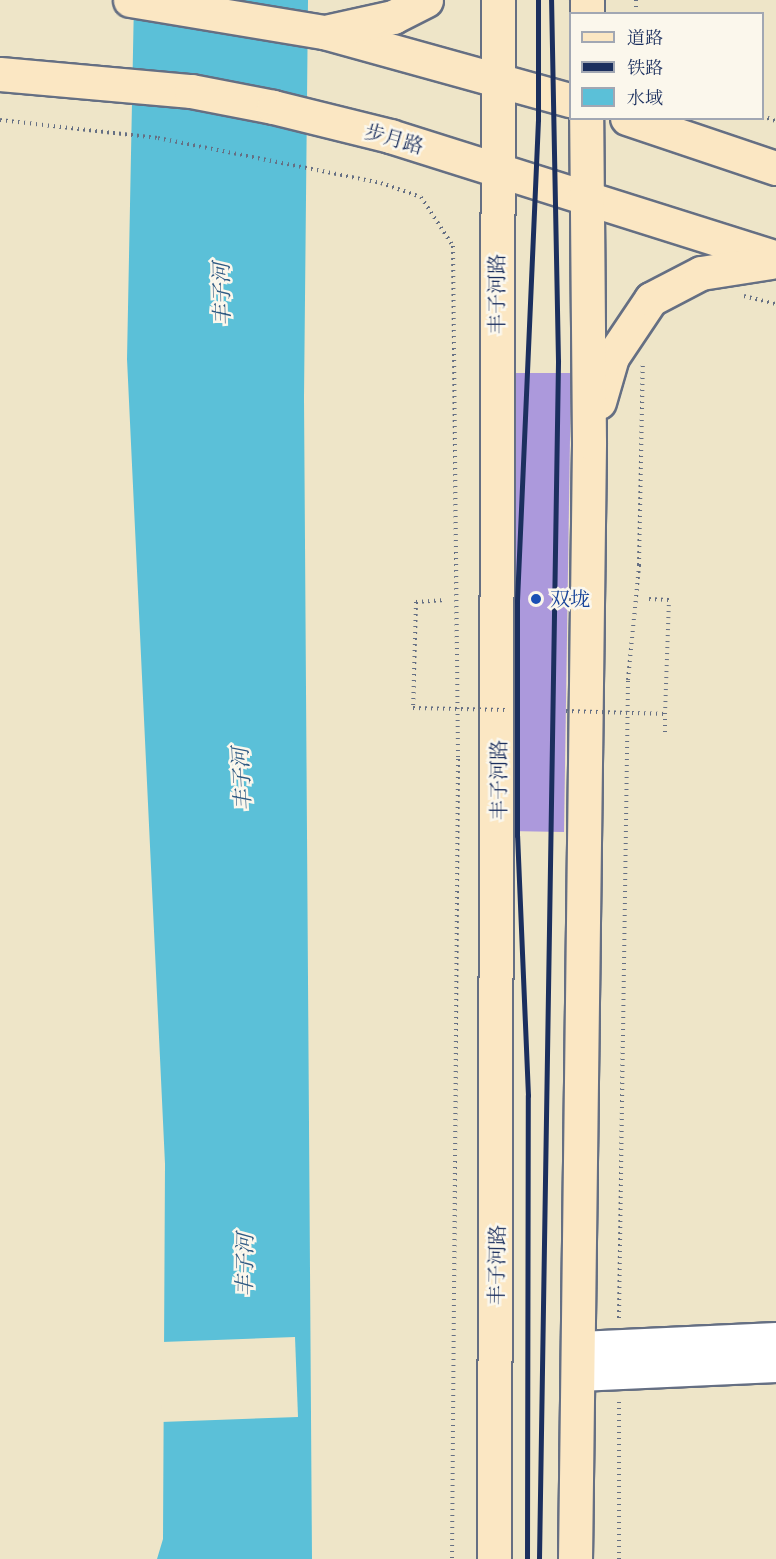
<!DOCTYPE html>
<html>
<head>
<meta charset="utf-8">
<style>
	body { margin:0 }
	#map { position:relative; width:776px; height:1559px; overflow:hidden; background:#eee5c8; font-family:Cardo,"Noto Serif SC",serif }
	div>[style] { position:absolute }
	.water>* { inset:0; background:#5bc0d8 }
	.pier>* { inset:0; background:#eee5c8 }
	.building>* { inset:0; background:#ac99dc }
	.path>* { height:4px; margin-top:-2px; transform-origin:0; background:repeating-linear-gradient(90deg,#656f83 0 1.5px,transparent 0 6px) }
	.roads { filter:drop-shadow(2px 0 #656f83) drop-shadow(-2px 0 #656f83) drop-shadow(0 2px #656f83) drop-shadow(0 -2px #656f83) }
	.tertiary>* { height:33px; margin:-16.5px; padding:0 16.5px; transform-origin:16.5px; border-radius:16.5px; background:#fff }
	.secondary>* { height:33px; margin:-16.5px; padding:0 16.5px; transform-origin:16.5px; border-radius:16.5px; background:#fbe7c3 }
	.rail>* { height:4.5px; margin:-2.25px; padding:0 2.25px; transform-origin:2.25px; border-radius:2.25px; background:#1b2f5e }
	.path-bridge>* { height:4px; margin-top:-2px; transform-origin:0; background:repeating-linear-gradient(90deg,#656f83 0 1.5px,transparent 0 6px) }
	.dots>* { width:16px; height:16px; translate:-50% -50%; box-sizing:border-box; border:3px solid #fbf7ec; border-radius:50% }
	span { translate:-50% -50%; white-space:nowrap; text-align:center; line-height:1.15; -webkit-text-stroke:5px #fbf7ec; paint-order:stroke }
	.street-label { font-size:20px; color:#1b2f5e }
	.transit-label { font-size:20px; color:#164399 }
	.left { translate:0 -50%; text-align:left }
	.water-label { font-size:21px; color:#2e5a83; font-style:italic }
	.legend { position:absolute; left:569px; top:12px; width:195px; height:108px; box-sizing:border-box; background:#fbf7ec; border:2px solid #a1a7b3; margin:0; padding:8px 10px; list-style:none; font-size:18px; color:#1b2f5e }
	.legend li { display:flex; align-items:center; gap:12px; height:30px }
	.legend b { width:30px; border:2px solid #a1a7b3 }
</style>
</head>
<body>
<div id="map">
	<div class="water">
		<i style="clip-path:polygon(134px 0,308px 0,304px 398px,312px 1559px,157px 1559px,163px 1539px,165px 1164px,127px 359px)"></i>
	</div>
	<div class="pier">
		<i style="clip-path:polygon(295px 1337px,298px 1417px,161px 1422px,162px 1342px)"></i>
	</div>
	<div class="building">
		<i style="clip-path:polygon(512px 373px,571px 373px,564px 832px,504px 831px)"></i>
	</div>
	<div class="path">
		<i style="left:636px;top:0;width:14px;rotate:90deg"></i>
		<i style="left:762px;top:116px;width:15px;rotate:20deg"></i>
		<i style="left:0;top:120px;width:159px;rotate:6.5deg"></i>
		<i style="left:158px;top:138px;width:227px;rotate:11.4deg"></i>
		<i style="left:381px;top:183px;width:42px;rotate:19.3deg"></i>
		<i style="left:421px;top:197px;width:59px;rotate:56.9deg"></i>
		<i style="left:453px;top:246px;width:513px;rotate:89.44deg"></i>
		<i style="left:458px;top:759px;width:800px;rotate:90.43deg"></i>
		<i style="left:744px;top:296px;width:33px;rotate:14deg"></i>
		<i style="left:649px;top:599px;width:20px;rotate:3deg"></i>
		<i style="left:416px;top:602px;width:29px;rotate:-4deg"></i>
		<i style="left:665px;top:732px;width:18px;rotate:-90deg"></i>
		<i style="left:619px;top:1318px;width:638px;rotate:-89.19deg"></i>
		<i style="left:628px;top:680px;width:116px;rotate:-84.5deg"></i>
		<i style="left:639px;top:565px;width:201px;rotate:-88.9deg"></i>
		<i style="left:619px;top:1559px;width:161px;rotate:-90deg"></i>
	</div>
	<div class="roads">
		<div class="tertiary">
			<i style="left:579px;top:1348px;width:197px;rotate:-2.6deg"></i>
			<i style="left:578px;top:1374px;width:198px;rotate:-2.6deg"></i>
		</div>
		<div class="secondary">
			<i style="left:130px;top:0;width:197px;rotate:9.4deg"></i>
			<i style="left:324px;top:32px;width:255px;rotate:15.5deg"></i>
			<i style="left:587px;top:14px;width:14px;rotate:-90deg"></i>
			<i style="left:329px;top:31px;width:66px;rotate:-12.3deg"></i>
			<i style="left:393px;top:17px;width:37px;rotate:-27deg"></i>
			<i style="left:0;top:74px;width:192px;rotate:5.1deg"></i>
			<i style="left:191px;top:91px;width:84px;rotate:11deg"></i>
			<i style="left:273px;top:107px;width:121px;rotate:13.9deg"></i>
			<i style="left:390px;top:136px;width:405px;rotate:17.5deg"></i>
			<i style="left:627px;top:118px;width:157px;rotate:18.6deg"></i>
			<i style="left:599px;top:402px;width:47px;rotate:-73.9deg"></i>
			<i style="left:612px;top:357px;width:70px;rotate:-56.1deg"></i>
			<i style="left:651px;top:299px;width:56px;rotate:-27.5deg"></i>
			<i style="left:701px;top:273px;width:71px;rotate:-8.9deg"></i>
			<i style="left:494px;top:1559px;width:1559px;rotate:-89.85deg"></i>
			<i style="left:575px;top:1559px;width:1117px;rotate:-89.28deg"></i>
			<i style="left:589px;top:442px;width:324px;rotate:-90.5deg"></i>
		</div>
	</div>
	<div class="rail">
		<i style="left:527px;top:1559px;width:463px;rotate:-89.9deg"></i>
		<i style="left:528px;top:1096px;width:260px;rotate:-92.4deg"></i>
		<i style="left:517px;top:836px;width:235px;rotate:-90deg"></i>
		<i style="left:517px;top:601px;width:481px;rotate:-87.5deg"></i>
		<i style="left:538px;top:120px;width:120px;rotate:-90deg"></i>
		<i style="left:539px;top:1559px;width:1198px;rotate:-89.09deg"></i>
		<i style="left:558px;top:361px;width:361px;rotate:-91.1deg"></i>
	</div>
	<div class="path-bridge">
		<i style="left:416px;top:602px;width:106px;rotate:91.6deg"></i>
		<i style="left:413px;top:708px;width:93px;rotate:1.2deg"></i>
		<i style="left:566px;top:711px;width:99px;rotate:1.7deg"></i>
		<i style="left:665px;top:714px;width:114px;rotate:-88deg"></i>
	</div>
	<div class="dots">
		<i style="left:536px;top:599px;background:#1a4fb4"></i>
	</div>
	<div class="street-label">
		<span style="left:394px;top:139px;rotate:16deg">步月路</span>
		<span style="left:497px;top:294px;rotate:-90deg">丰子河路</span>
		<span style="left:499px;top:780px;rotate:-90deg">丰子河路</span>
		<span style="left:497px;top:1265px;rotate:-89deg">丰子河路</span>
	</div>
	<div class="transit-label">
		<span class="left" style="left:550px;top:599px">双垅</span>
	</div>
	<div class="water-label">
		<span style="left:223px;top:294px;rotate:-91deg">丰子河</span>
		<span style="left:243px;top:779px;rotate:-93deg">丰子河</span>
		<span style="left:246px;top:1265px;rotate:-89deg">丰子河</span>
	</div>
	<ul class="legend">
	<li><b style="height:8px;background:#fbe7c3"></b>道路</li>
	<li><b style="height:8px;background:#1b2f5e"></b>铁路</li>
	<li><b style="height:16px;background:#5bc0d8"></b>水域</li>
	</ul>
</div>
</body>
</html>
